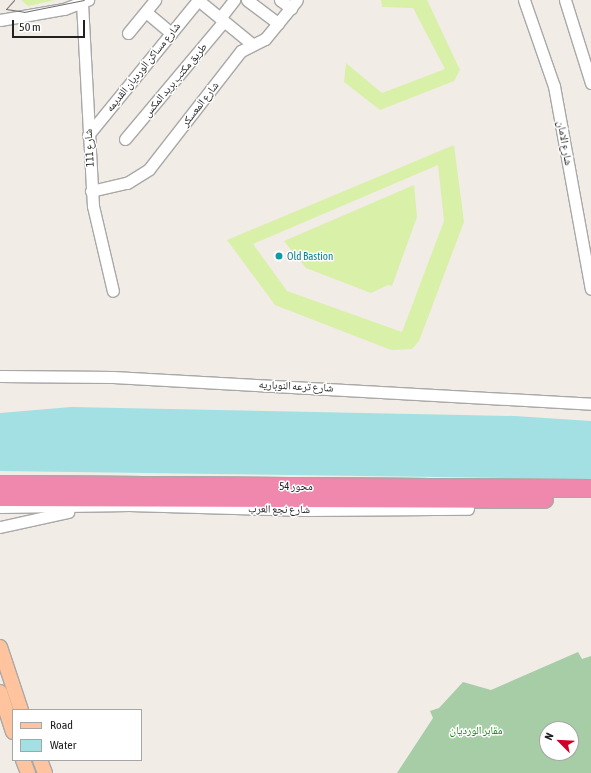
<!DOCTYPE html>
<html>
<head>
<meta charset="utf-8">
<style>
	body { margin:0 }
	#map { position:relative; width:591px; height:773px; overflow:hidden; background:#f2ece6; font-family:"Asap Condensed","Noto Naskh Arabic",sans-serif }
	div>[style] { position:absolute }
	.grass>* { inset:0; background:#d8f0a8 }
	.cemetery>* { inset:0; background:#a6cda5 }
	.water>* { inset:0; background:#a3e0e3 }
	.roads { filter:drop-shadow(1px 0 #a8a8a8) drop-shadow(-1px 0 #a8a8a8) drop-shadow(0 1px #a8a8a8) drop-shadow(0 -1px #a8a8a8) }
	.minor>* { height:11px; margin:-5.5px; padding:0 5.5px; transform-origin:5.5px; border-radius:5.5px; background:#fff }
	.major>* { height:14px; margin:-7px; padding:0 7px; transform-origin:7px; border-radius:7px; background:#ffc49e }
	.highway>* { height:17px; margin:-8.5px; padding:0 8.5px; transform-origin:8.5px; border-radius:8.5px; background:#f088ae }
	.tram>* { height:1px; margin:-0.5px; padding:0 0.5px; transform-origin:0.5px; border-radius:0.5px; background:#6f6f6f }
	.dots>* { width:11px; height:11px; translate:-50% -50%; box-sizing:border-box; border:2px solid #fff; border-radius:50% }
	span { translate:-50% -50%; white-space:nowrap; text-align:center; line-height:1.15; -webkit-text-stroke:3px #fff; paint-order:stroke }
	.street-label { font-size:11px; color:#212121 }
	.culture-label { font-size:11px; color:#0d838f }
	.left { translate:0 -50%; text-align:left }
	.park-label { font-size:11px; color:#0e8702 }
	.legend { position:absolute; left:12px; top:709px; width:130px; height:52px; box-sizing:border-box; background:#fff; border:1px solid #a6a6a6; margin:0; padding:5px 7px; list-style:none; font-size:12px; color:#212121 }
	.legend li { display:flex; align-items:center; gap:8px; height:20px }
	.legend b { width:20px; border:1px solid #a6a6a6 }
	.north { position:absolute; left:539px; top:721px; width:40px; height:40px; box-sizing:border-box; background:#fff; border:1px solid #a6a6a6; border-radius:50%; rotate:294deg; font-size:11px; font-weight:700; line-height:16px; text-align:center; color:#212121 }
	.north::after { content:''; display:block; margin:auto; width:14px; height:18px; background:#d10026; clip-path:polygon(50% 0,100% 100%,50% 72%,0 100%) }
	.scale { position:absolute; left:12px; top:20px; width:73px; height:18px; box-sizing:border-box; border:2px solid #212121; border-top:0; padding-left:5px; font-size:12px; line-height:14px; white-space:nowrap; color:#212121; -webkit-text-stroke:3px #fff; paint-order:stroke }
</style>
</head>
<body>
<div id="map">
	<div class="grass">
		<i style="clip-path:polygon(21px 0,55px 0,28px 6px)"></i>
		<i style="clip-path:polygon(381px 0,427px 0,460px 70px,454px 81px,380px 110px,344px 82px,346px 63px,382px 93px,445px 69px,413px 8px,382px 7px)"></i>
		<i style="clip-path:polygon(evenodd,454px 145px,464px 222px,419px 341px,412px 349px,391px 350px,275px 305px,227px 240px,454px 145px,438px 165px,444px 221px,402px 332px,287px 291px,253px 244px,438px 165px)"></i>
		<i style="clip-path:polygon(414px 185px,417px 217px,392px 286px,388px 285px,371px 293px,306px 268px,284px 241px)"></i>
	</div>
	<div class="cemetery">
		<i style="clip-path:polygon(evenodd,578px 652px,582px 659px,591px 656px,591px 773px,397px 773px,433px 718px,430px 711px,439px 708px,463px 682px,491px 690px,578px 652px,547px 729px,571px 729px,571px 753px,547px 753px,547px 729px)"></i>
	</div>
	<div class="water">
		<i style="clip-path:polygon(71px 407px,515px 416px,591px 421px,591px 479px,0 471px,0 413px)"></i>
	</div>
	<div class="roads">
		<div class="minor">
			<i style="left:198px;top:0;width:70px;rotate:39.2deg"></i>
			<i style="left:247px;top:0;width:39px;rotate:37deg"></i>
			<i style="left:280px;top:0;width:14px;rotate:36deg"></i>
			<i style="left:524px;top:0;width:91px;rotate:70.8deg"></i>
			<i style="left:554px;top:86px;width:206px;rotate:79.7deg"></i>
			<i style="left:565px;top:0;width:87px;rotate:72.6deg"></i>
			<i style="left:82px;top:3px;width:203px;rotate:86.9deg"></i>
			<i style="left:93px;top:206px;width:87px;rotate:76.8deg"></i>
			<i style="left:146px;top:12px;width:33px;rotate:40deg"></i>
			<i style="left:220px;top:18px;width:23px;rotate:-52deg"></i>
			<i style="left:0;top:20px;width:65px;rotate:-9.8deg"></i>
			<i style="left:64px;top:9px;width:26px;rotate:-21deg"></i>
			<i style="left:128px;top:33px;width:43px;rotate:-50.7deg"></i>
			<i style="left:88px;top:135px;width:174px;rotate:-50.8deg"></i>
			<i style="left:125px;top:139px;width:154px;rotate:-50deg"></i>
			<i style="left:91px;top:191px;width:37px;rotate:-13deg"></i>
			<i style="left:127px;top:183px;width:26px;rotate:-32deg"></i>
			<i style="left:149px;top:169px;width:150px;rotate:-52.1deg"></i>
			<i style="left:241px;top:51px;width:27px;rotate:-27deg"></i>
			<i style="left:265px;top:39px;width:50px;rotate:-50.6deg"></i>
			<i style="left:0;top:376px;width:113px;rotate:0.5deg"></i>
			<i style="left:113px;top:377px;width:479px;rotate:3.2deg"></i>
			<i style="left:0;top:507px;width:129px;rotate:-0.9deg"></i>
			<i style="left:129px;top:505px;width:176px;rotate:1.6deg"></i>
			<i style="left:305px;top:510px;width:163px;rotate:-0.4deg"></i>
			<i style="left:0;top:527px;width:70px;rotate:-12.4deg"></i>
		</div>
		<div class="major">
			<i style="left:0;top:647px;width:66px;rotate:71.6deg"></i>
			<i style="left:0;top:692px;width:42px;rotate:72deg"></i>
			<i style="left:23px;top:760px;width:14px;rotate:69deg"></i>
			<i style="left:40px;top:760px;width:14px;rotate:69deg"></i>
		</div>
		<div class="highway">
			<i style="left:0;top:484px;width:591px;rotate:0.39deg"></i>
			<i style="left:0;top:497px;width:544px;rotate:0.21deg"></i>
		</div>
	</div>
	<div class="tram">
		<i style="left:6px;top:9px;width:18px;rotate:9deg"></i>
		<i style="left:24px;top:12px;width:61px;rotate:-11.3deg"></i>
		<i style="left:6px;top:9px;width:12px;rotate:-48deg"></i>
	</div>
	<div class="dots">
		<i style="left:279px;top:256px;background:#0f9aa8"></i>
	</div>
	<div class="street-label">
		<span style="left:143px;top:67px;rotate:-51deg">شارع مساكن الورديان القديمه</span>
		<span style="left:175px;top:80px;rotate:-50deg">طريق مكتب بريد المكس</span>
		<span style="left:200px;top:104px;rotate:-52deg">شارع المعسكر</span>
		<span style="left:565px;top:143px;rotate:80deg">شارع الامان</span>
		<span style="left:89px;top:148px;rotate:-93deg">شارع 111</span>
		<span style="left:296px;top:386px;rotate:3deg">شارع ترعه النوباريه</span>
		<span style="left:296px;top:486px">محور 54</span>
		<span style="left:279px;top:509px;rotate:1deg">شارع نجع العرب</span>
	</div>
	<div class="culture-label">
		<span class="left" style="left:287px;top:256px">Old Bastion</span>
	</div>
	<div class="park-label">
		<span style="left:476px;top:730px">مقابر الورديان</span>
	</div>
	<ul class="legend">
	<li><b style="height:5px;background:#ffc49e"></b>Road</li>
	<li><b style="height:11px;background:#a3e0e3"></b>Water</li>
	</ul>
	<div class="north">N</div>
	<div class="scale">50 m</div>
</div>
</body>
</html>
